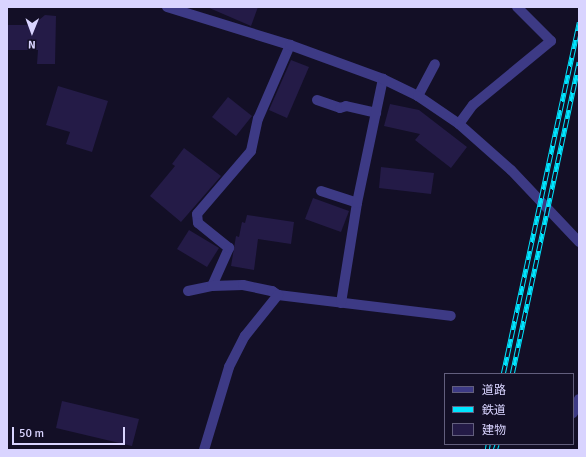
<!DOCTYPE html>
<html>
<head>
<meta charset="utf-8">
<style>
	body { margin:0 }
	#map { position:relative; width:586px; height:457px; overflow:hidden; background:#130f26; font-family:Signika,"Noto Sans JP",sans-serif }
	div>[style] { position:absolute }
	.building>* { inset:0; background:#241b47 }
	.minor>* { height:10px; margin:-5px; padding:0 5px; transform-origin:5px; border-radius:5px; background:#3d3a85 }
	.tertiary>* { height:10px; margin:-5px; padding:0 5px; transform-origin:5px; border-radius:5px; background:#3d3a85 }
	.rail>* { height:4.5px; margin-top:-2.25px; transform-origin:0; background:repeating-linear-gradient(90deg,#130f26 0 9px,#00e5ff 0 18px); box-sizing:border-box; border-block:1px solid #00e5ff }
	span { translate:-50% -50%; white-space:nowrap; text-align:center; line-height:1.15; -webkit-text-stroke:3.5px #130f26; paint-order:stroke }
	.frame { position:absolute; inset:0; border:8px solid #d9d4ff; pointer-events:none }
	.legend { position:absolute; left:444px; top:373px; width:130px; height:72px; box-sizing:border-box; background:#130f26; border:1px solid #625e7d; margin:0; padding:5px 7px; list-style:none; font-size:12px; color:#d9d4ff }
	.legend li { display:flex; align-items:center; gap:8px; height:20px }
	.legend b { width:20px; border:1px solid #625e7d }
	.north { position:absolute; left:12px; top:12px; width:40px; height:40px; -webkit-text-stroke:3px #130f26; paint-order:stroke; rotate:181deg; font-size:11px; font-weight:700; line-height:16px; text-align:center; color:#d9d4ff }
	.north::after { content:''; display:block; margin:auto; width:14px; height:18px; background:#d9d4ff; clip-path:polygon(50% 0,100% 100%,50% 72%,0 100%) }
	.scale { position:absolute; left:12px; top:427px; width:113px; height:18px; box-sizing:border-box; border:2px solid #d9d4ff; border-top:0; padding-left:5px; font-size:12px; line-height:14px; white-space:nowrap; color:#d9d4ff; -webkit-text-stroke:3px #130f26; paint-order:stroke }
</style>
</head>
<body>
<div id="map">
	<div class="building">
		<i style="clip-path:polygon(207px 7px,258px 7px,251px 26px)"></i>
		<i style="clip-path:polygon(45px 15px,56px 16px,55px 64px,37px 64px,38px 50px,7px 50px,7px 25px,33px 25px)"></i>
		<i style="clip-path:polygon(291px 60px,309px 67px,287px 118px,269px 110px)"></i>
		<i style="clip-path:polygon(58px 86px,108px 101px,92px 152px,66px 144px,70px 132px,46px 125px)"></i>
		<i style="clip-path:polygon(228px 97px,252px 116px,236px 136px,212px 117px)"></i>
		<i style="clip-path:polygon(390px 104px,419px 110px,467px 147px,451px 168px,415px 140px,420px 134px,384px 126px)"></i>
		<i style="clip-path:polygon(184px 148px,221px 176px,181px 222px,150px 196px,175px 166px,172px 164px)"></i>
		<i style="clip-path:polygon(381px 167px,434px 173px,431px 194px,379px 188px)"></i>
		<i style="clip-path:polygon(313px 198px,349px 211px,341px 232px,305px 219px)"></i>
		<i style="clip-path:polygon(247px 215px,294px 222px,291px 244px,258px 239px,254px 270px,231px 266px,236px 236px,239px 237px,242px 222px,245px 223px)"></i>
		<i style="clip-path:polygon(189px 230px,219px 248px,207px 267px,177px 249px)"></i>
		<i style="clip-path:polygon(62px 401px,139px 419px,132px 446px,56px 428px)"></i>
	</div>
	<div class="minor">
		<i style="left:418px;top:96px;width:36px;rotate:-62deg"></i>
		<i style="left:317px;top:100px;width:24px;rotate:19deg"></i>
		<i style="left:340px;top:108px;width:6px;rotate:-18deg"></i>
		<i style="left:346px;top:106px;width:31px;rotate:13deg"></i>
		<i style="left:459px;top:124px;width:24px;rotate:-54deg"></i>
		<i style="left:473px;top:105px;width:101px;rotate:-39.4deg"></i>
		<i style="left:551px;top:41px;width:48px;rotate:-135deg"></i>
		<i style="left:321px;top:191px;width:38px;rotate:18deg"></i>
		<i style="left:212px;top:286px;width:42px;rotate:-65.9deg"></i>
		<i style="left:229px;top:248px;width:40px;rotate:-141deg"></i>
		<i style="left:198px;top:223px;width:9px;rotate:-96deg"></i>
		<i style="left:197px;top:214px;width:83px;rotate:-49.4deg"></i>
		<i style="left:251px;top:151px;width:33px;rotate:-78deg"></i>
		<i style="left:258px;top:119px;width:81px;rotate:-66.6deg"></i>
		<i style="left:188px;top:291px;width:25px;rotate:-12deg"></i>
		<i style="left:212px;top:286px;width:31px;rotate:-2deg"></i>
		<i style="left:243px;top:285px;width:30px;rotate:12deg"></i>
		<i style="left:272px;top:291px;width:7px;rotate:34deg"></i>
		<i style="left:278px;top:295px;width:174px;rotate:6.9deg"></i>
		<i style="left:341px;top:303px;width:101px;rotate:-80.9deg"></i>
		<i style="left:357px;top:203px;width:127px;rotate:-78.2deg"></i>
		<i style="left:573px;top:413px;width:15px;rotate:-67deg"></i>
		<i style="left:204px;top:450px;width:87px;rotate:-73.2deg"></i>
		<i style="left:229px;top:367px;width:35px;rotate:-63deg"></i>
		<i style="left:245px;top:336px;width:53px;rotate:-51.2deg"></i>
	</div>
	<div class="tertiary">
		<i style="left:167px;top:7px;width:129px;rotate:17.2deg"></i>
		<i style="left:290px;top:45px;width:99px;rotate:20.1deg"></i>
		<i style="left:383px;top:79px;width:39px;rotate:26deg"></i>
		<i style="left:418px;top:96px;width:50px;rotate:34.3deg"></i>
		<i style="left:459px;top:124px;width:69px;rotate:41.5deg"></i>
		<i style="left:511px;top:170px;width:99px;rotate:46.6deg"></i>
	</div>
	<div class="rail">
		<i style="left:503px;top:374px;width:360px;rotate:-77.8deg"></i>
		<i style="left:512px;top:374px;width:319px;rotate:-77.9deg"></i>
		<i style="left:487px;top:450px;width:6px;rotate:-81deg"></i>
		<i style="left:495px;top:450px;width:6px;rotate:-72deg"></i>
	</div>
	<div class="frame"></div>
	<ul class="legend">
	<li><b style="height:5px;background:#3d3a85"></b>道路</li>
	<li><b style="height:5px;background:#00e5ff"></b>鉄道</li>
	<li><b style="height:11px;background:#241b47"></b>建物</li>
	</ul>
	<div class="north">N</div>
	<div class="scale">50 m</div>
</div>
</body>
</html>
